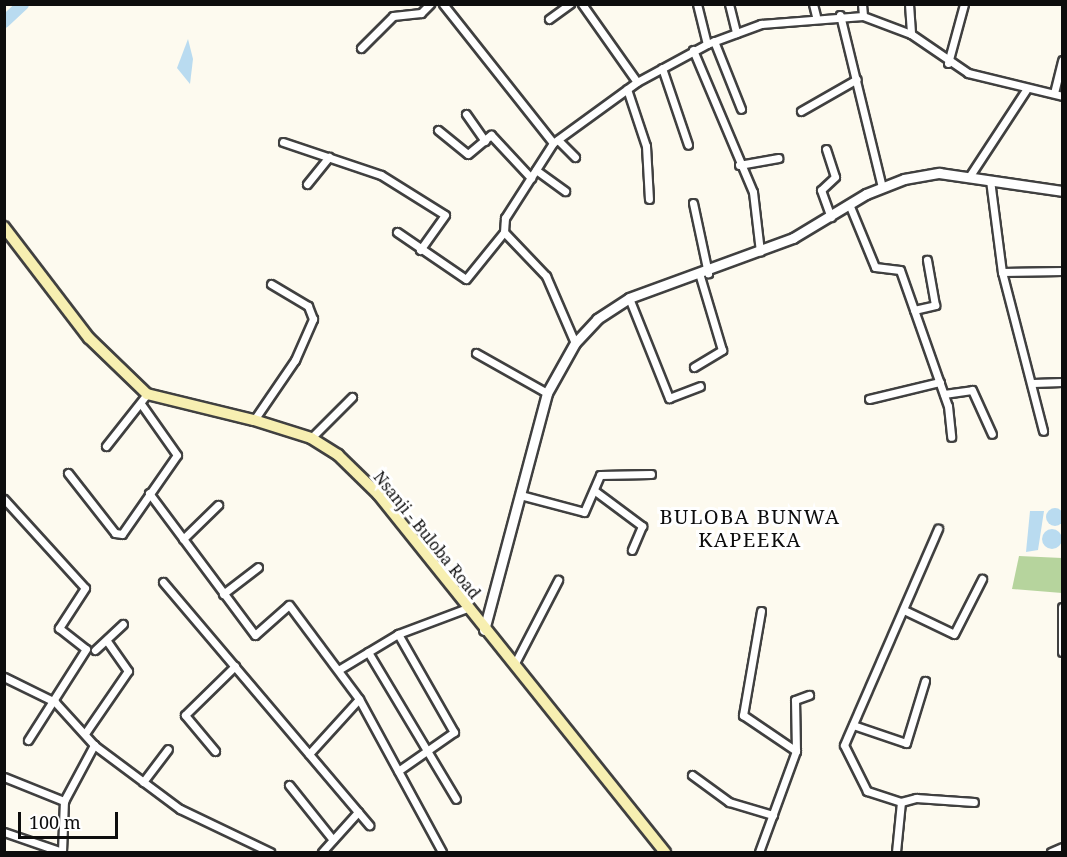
<!DOCTYPE html>
<html>
<head>
<meta charset="utf-8">
<style>
	body { margin:0 }
	#map { position:relative; width:1067px; height:857px; overflow:hidden; background:#fdfaef; font-family:"Noto Serif",serif }
	div>[style] { position:absolute }
	.forest>* { inset:0; background:#b6d49d }
	.water>* { inset:0; background:#b9dbf0 }
	.round { border-radius:50% }
	.river>* { height:12px; margin:-6px; padding:0 6px; transform-origin:6px; border-radius:6px; background:#b9dbf0 }
	.roads { filter:drop-shadow(2px 0 #404040) drop-shadow(-2px 0 #404040) drop-shadow(0 2px #404040) drop-shadow(0 -2px #404040) }
	.minor>* { height:7px; margin:-3.5px; padding:0 3.5px; transform-origin:3.5px; border-radius:3.5px; background:#fff }
	.tertiary>* { height:9px; margin:-4.5px; padding:0 4.5px; transform-origin:4.5px; border-radius:4.5px; background:#fff }
	.secondary>* { height:10px; margin:-5px; padding:0 5px; transform-origin:5px; border-radius:5px; background:#f7efb1 }
	span { translate:-50% -50%; white-space:nowrap; text-align:center; line-height:1.15; -webkit-text-stroke:6px #fff; paint-order:stroke }
	.street-label { font-size:16px; color:#0d0d0d }
	.quarter-label { font-size:20px; color:#0d0d0d; letter-spacing:1.5px }
	.frame { position:absolute; inset:0; border:6px solid #0d0d0d; pointer-events:none }
	.scale { position:absolute; left:18px; top:812px; width:100px; height:27px; box-sizing:border-box; border:3px solid #0d0d0d; border-top:0; padding-left:8px; font-size:18px; line-height:21px; white-space:nowrap; color:#0d0d0d; -webkit-text-stroke:4px #fff; paint-order:stroke }
</style>
</head>
<body>
<div id="map">
	<div class="forest">
		<i style="clip-path:polygon(1019px 556px,1062px 558px,1062px 593px,1012px 589px)"></i>
	</div>
	<div class="water">
		<i style="clip-path:polygon(188px 39px,193px 59px,190px 84px,177px 68px)"></i>
		<i class="round" style="left:1046px;top:508px;width:18px;height:18px"></i>
		<i style="clip-path:polygon(1030px 511px,1044px 511px,1038px 550px,1026px 552px)"></i>
		<i class="round" style="left:1042px;top:529px;width:20px;height:20px"></i>
	</div>
	<div class="river">
		<i style="left:4px;top:22px;width:26px;rotate:-43deg"></i>
	</div>
	<div class="roads">
		<div class="minor">
			<i style="left:443px;top:4px;width:177px;rotate:51.6deg"></i>
			<i style="left:582px;top:4px;width:95px;rotate:54.8deg"></i>
			<i style="left:697px;top:4px;width:41px;rotate:76deg"></i>
			<i style="left:729px;top:4px;width:30px;rotate:76deg"></i>
			<i style="left:813px;top:4px;width:12px;rotate:76deg"></i>
			<i style="left:862px;top:4px;width:12px;rotate:85deg"></i>
			<i style="left:909px;top:4px;width:30px;rotate:86deg"></i>
			<i style="left:840px;top:15px;width:177px;rotate:76.3deg"></i>
			<i style="left:549px;top:19px;width:26px;rotate:-36deg"></i>
			<i style="left:714px;top:41px;width:73px;rotate:68.3deg"></i>
			<i style="left:361px;top:48px;width:45px;rotate:-45deg"></i>
			<i style="left:393px;top:16px;width:28px;rotate:-6deg"></i>
			<i style="left:421px;top:13px;width:13px;rotate:-45deg"></i>
			<i style="left:693px;top:50px;width:154px;rotate:67.1deg"></i>
			<i style="left:753px;top:192px;width:60px;rotate:83.3deg"></i>
			<i style="left:948px;top:63px;width:61px;rotate:-74.8deg"></i>
			<i style="left:662px;top:68px;width:81px;rotate:71.3deg"></i>
			<i style="left:627px;top:89px;width:60px;rotate:71.6deg"></i>
			<i style="left:646px;top:146px;width:53px;rotate:86.8deg"></i>
			<i style="left:1054px;top:93px;width:34px;rotate:-76deg"></i>
			<i style="left:801px;top:111px;width:64px;rotate:-29.7deg"></i>
			<i style="left:466px;top:114px;width:33px;rotate:55deg"></i>
			<i style="left:438px;top:130px;width:38px;rotate:39deg"></i>
			<i style="left:468px;top:154px;width:30px;rotate:-40deg"></i>
			<i style="left:491px;top:135px;width:59px;rotate:47.1deg"></i>
			<i style="left:558px;top:140px;width:24px;rotate:45deg"></i>
			<i style="left:283px;top:142px;width:103px;rotate:18.6deg"></i>
			<i style="left:381px;top:175px;width:75px;rotate:32deg"></i>
			<i style="left:445px;top:215px;width:43px;rotate:125.5deg"></i>
			<i style="left:826px;top:149px;width:29px;rotate:72deg"></i>
			<i style="left:835px;top:177px;width:19px;rotate:137deg"></i>
			<i style="left:821px;top:190px;width:29px;rotate:70deg"></i>
			<i style="left:739px;top:165px;width:40px;rotate:-10deg"></i>
			<i style="left:536px;top:170px;width:36px;rotate:36deg"></i>
			<i style="left:969px;top:177px;width:104px;rotate:-56.8deg"></i>
			<i style="left:990px;top:180px;width:93px;rotate:82.6deg"></i>
			<i style="left:1002px;top:272px;width:164px;rotate:75.5deg"></i>
			<i style="left:307px;top:184px;width:35px;rotate:-51deg"></i>
			<i style="left:693px;top:203px;width:72px;rotate:77.9deg"></i>
			<i style="left:849px;top:204px;width:68px;rotate:67.6deg"></i>
			<i style="left:875px;top:267px;width:25px;rotate:7deg"></i>
			<i style="left:900px;top:270px;width:144px;rotate:70.6deg"></i>
			<i style="left:948px;top:406px;width:31px;rotate:84deg"></i>
			<i style="left:397px;top:232px;width:83px;rotate:34.3deg"></i>
			<i style="left:466px;top:279px;width:60px;rotate:-51deg"></i>
			<i style="left:504px;top:232px;width:14px;rotate:-86deg"></i>
			<i style="left:505px;top:218px;width:89px;rotate:-57.4deg"></i>
			<i style="left:553px;top:143px;width:104px;rotate:-36deg"></i>
			<i style="left:637px;top:82px;width:80px;rotate:-28.5deg"></i>
			<i style="left:707px;top:44px;width:58px;rotate:-20.3deg"></i>
			<i style="left:761px;top:24px;width:102px;rotate:-4.5deg"></i>
			<i style="left:863px;top:16px;width:51px;rotate:20.6deg"></i>
			<i style="left:911px;top:34px;width:69px;rotate:34.4deg"></i>
			<i style="left:968px;top:73px;width:97px;rotate:13.7deg"></i>
			<i style="left:504px;top:232px;width:61px;rotate:46.3deg"></i>
			<i style="left:546px;top:276px;width:73px;rotate:66.6deg"></i>
			<i style="left:1002px;top:272px;width:60px;rotate:-1deg"></i>
			<i style="left:629px;top:298px;width:108px;rotate:68.2deg"></i>
			<i style="left:669px;top:398px;width:33px;rotate:-21deg"></i>
			<i style="left:914px;top:310px;width:22px;rotate:-13deg"></i>
			<i style="left:935px;top:305px;width:46px;rotate:-100.1deg"></i>
			<i style="left:476px;top:353px;width:81px;rotate:29.4deg"></i>
			<i style="left:694px;top:367px;width:33px;rotate:-31deg"></i>
			<i style="left:722px;top:350px;width:77px;rotate:-106.6deg"></i>
			<i style="left:1033px;top:383px;width:29px;rotate:-2deg"></i>
			<i style="left:944px;top:394px;width:28px;rotate:-8deg"></i>
			<i style="left:972px;top:390px;width:48px;rotate:65.6deg"></i>
			<i style="left:869px;top:399px;width:73px;rotate:-13.5deg"></i>
			<i style="left:254px;top:420px;width:73px;rotate:-55.7deg"></i>
			<i style="left:295px;top:360px;width:45px;rotate:-66.3deg"></i>
			<i style="left:313px;top:319px;width:14px;rotate:-111deg"></i>
			<i style="left:308px;top:306px;width:43px;rotate:-149.3deg"></i>
			<i style="left:311px;top:438px;width:58px;rotate:-45deg"></i>
			<i style="left:106px;top:446px;width:66px;rotate:-51.7deg"></i>
			<i style="left:68px;top:473px;width:76px;rotate:51.9deg"></i>
			<i style="left:115px;top:533px;width:7px;rotate:8deg"></i>
			<i style="left:122px;top:534px;width:96px;rotate:-55.2deg"></i>
			<i style="left:177px;top:455px;width:62px;rotate:-125.2deg"></i>
			<i style="left:595px;top:491px;width:59px;rotate:36.7deg"></i>
			<i style="left:642px;top:526px;width:26px;rotate:113deg"></i>
			<i style="left:149px;top:493px;width:177px;rotate:53.3deg"></i>
			<i style="left:255px;top:635px;width:45px;rotate:-41.4deg"></i>
			<i style="left:289px;top:605px;width:117px;rotate:53.3deg"></i>
			<i style="left:359px;top:699px;width:174px;rotate:61.5deg"></i>
			<i style="left:524px;top:496px;width:62px;rotate:14.9deg"></i>
			<i style="left:584px;top:512px;width:40px;rotate:-66.6deg"></i>
			<i style="left:600px;top:475px;width:51px;rotate:-1.1deg"></i>
			<i style="left:4px;top:499px;width:120px;rotate:47.7deg"></i>
			<i style="left:85px;top:588px;width:48px;rotate:123deg"></i>
			<i style="left:59px;top:628px;width:34px;rotate:38deg"></i>
			<i style="left:86px;top:649px;width:108px;rotate:122.5deg"></i>
			<i style="left:183px;top:539px;width:49px;rotate:-44.2deg"></i>
			<i style="left:163px;top:582px;width:319px;rotate:49.7deg"></i>
			<i style="left:223px;top:594px;width:44px;rotate:-37.6deg"></i>
			<i style="left:1062px;top:607px;width:45px;rotate:90deg"></i>
			<i style="left:904px;top:610px;width:55px;rotate:25.6deg"></i>
			<i style="left:954px;top:634px;width:62px;rotate:-63deg"></i>
			<i style="left:761px;top:611px;width:106px;rotate:99.8deg"></i>
			<i style="left:743px;top:715px;width:64px;rotate:34.2deg"></i>
			<i style="left:398px;top:634px;width:113px;rotate:60.3deg"></i>
			<i style="left:454px;top:732px;width:68px;rotate:145.1deg"></i>
			<i style="left:95px;top:650px;width:38px;rotate:-43deg"></i>
			<i style="left:368px;top:652px;width:171px;rotate:59.1deg"></i>
			<i style="left:514px;top:665px;width:96px;rotate:-62.6deg"></i>
			<i style="left:340px;top:669px;width:68px;rotate:-31.1deg"></i>
			<i style="left:398px;top:634px;width:74px;rotate:-20.6deg"></i>
			<i style="left:4px;top:677px;width:57px;rotate:26.1deg"></i>
			<i style="left:55px;top:702px;width:58px;rotate:47.8deg"></i>
			<i style="left:94px;top:745px;width:107px;rotate:36.7deg"></i>
			<i style="left:180px;top:809px;width:100px;rotate:25.5deg"></i>
			<i style="left:853px;top:725px;width:56px;rotate:18.8deg"></i>
			<i style="left:906px;top:743px;width:65px;rotate:-73deg"></i>
			<i style="left:86px;top:732px;width:74px;rotate:-55.5deg"></i>
			<i style="left:128px;top:671px;width:37px;rotate:-125deg"></i>
			<i style="left:215px;top:751px;width:47px;rotate:-129.8deg"></i>
			<i style="left:185px;top:715px;width:70px;rotate:-44.4deg"></i>
			<i style="left:309px;top:754px;width:74px;rotate:-47.7deg"></i>
			<i style="left:692px;top:775px;width:46px;rotate:36.1deg"></i>
			<i style="left:729px;top:802px;width:46px;rotate:16.5deg"></i>
			<i style="left:4px;top:777px;width:65px;rotate:21.8deg"></i>
			<i style="left:143px;top:782px;width:41px;rotate:-52.9deg"></i>
			<i style="left:289px;top:785px;width:70px;rotate:51.3deg"></i>
			<i style="left:901px;top:802px;width:16px;rotate:-15deg"></i>
			<i style="left:916px;top:798px;width:58px;rotate:3.9deg"></i>
			<i style="left:4px;top:832px;width:61px;rotate:19deg"></i>
			<i style="left:62px;top:852px;width:51px;rotate:-87.8deg"></i>
			<i style="left:64px;top:801px;width:64px;rotate:-61.8deg"></i>
			<i style="left:322px;top:852px;width:54px;rotate:-48deg"></i>
			<i style="left:759px;top:852px;width:108px;rotate:-69.9deg"></i>
			<i style="left:796px;top:751px;width:51px;rotate:-91.1deg"></i>
			<i style="left:795px;top:700px;width:15px;rotate:-20deg"></i>
			<i style="left:896px;top:852px;width:50px;rotate:-84.3deg"></i>
			<i style="left:901px;top:802px;width:36px;rotate:-162deg"></i>
			<i style="left:867px;top:791px;width:51px;rotate:-116.6deg"></i>
			<i style="left:844px;top:745px;width:236px;rotate:-66.5deg"></i>
			<i style="left:1051px;top:852px;width:12px;rotate:-24deg"></i>
		</div>
		<div class="tertiary">
			<i style="left:484px;top:630px;width:245px;rotate:-75.1deg"></i>
			<i style="left:547px;top:393px;width:57px;rotate:-60.8deg"></i>
			<i style="left:575px;top:343px;width:33px;rotate:-47deg"></i>
			<i style="left:597px;top:319px;width:38px;rotate:-33deg"></i>
			<i style="left:629px;top:298px;width:175px;rotate:-20.1deg"></i>
			<i style="left:793px;top:238px;width:85px;rotate:-31.1deg"></i>
			<i style="left:866px;top:194px;width:41px;rotate:-21.5deg"></i>
			<i style="left:904px;top:179px;width:36px;rotate:-10deg"></i>
			<i style="left:939px;top:173px;width:124px;rotate:8.3deg"></i>
		</div>
		<div class="secondary">
			<i style="left:4px;top:227px;width:140px;rotate:52.6deg"></i>
			<i style="left:89px;top:338px;width:81px;rotate:44deg"></i>
			<i style="left:147px;top:394px;width:110px;rotate:13.7deg"></i>
			<i style="left:254px;top:420px;width:60px;rotate:17.5deg"></i>
			<i style="left:311px;top:438px;width:32px;rotate:32deg"></i>
			<i style="left:338px;top:455px;width:56px;rotate:44.3deg"></i>
			<i style="left:378px;top:494px;width:459px;rotate:51.3deg"></i>
		</div>
	</div>
	<div class="street-label">
		<span style="left:427px;top:535px;rotate:51deg">Nsanji - Buloba Road</span>
	</div>
	<div class="quarter-label">
		<span style="left:750px;top:528px">BULOBA BUNWA<br>KAPEEKA</span>
	</div>
	<div class="frame"></div>
	<div class="scale">100 m</div>
</div>
</body>
</html>
